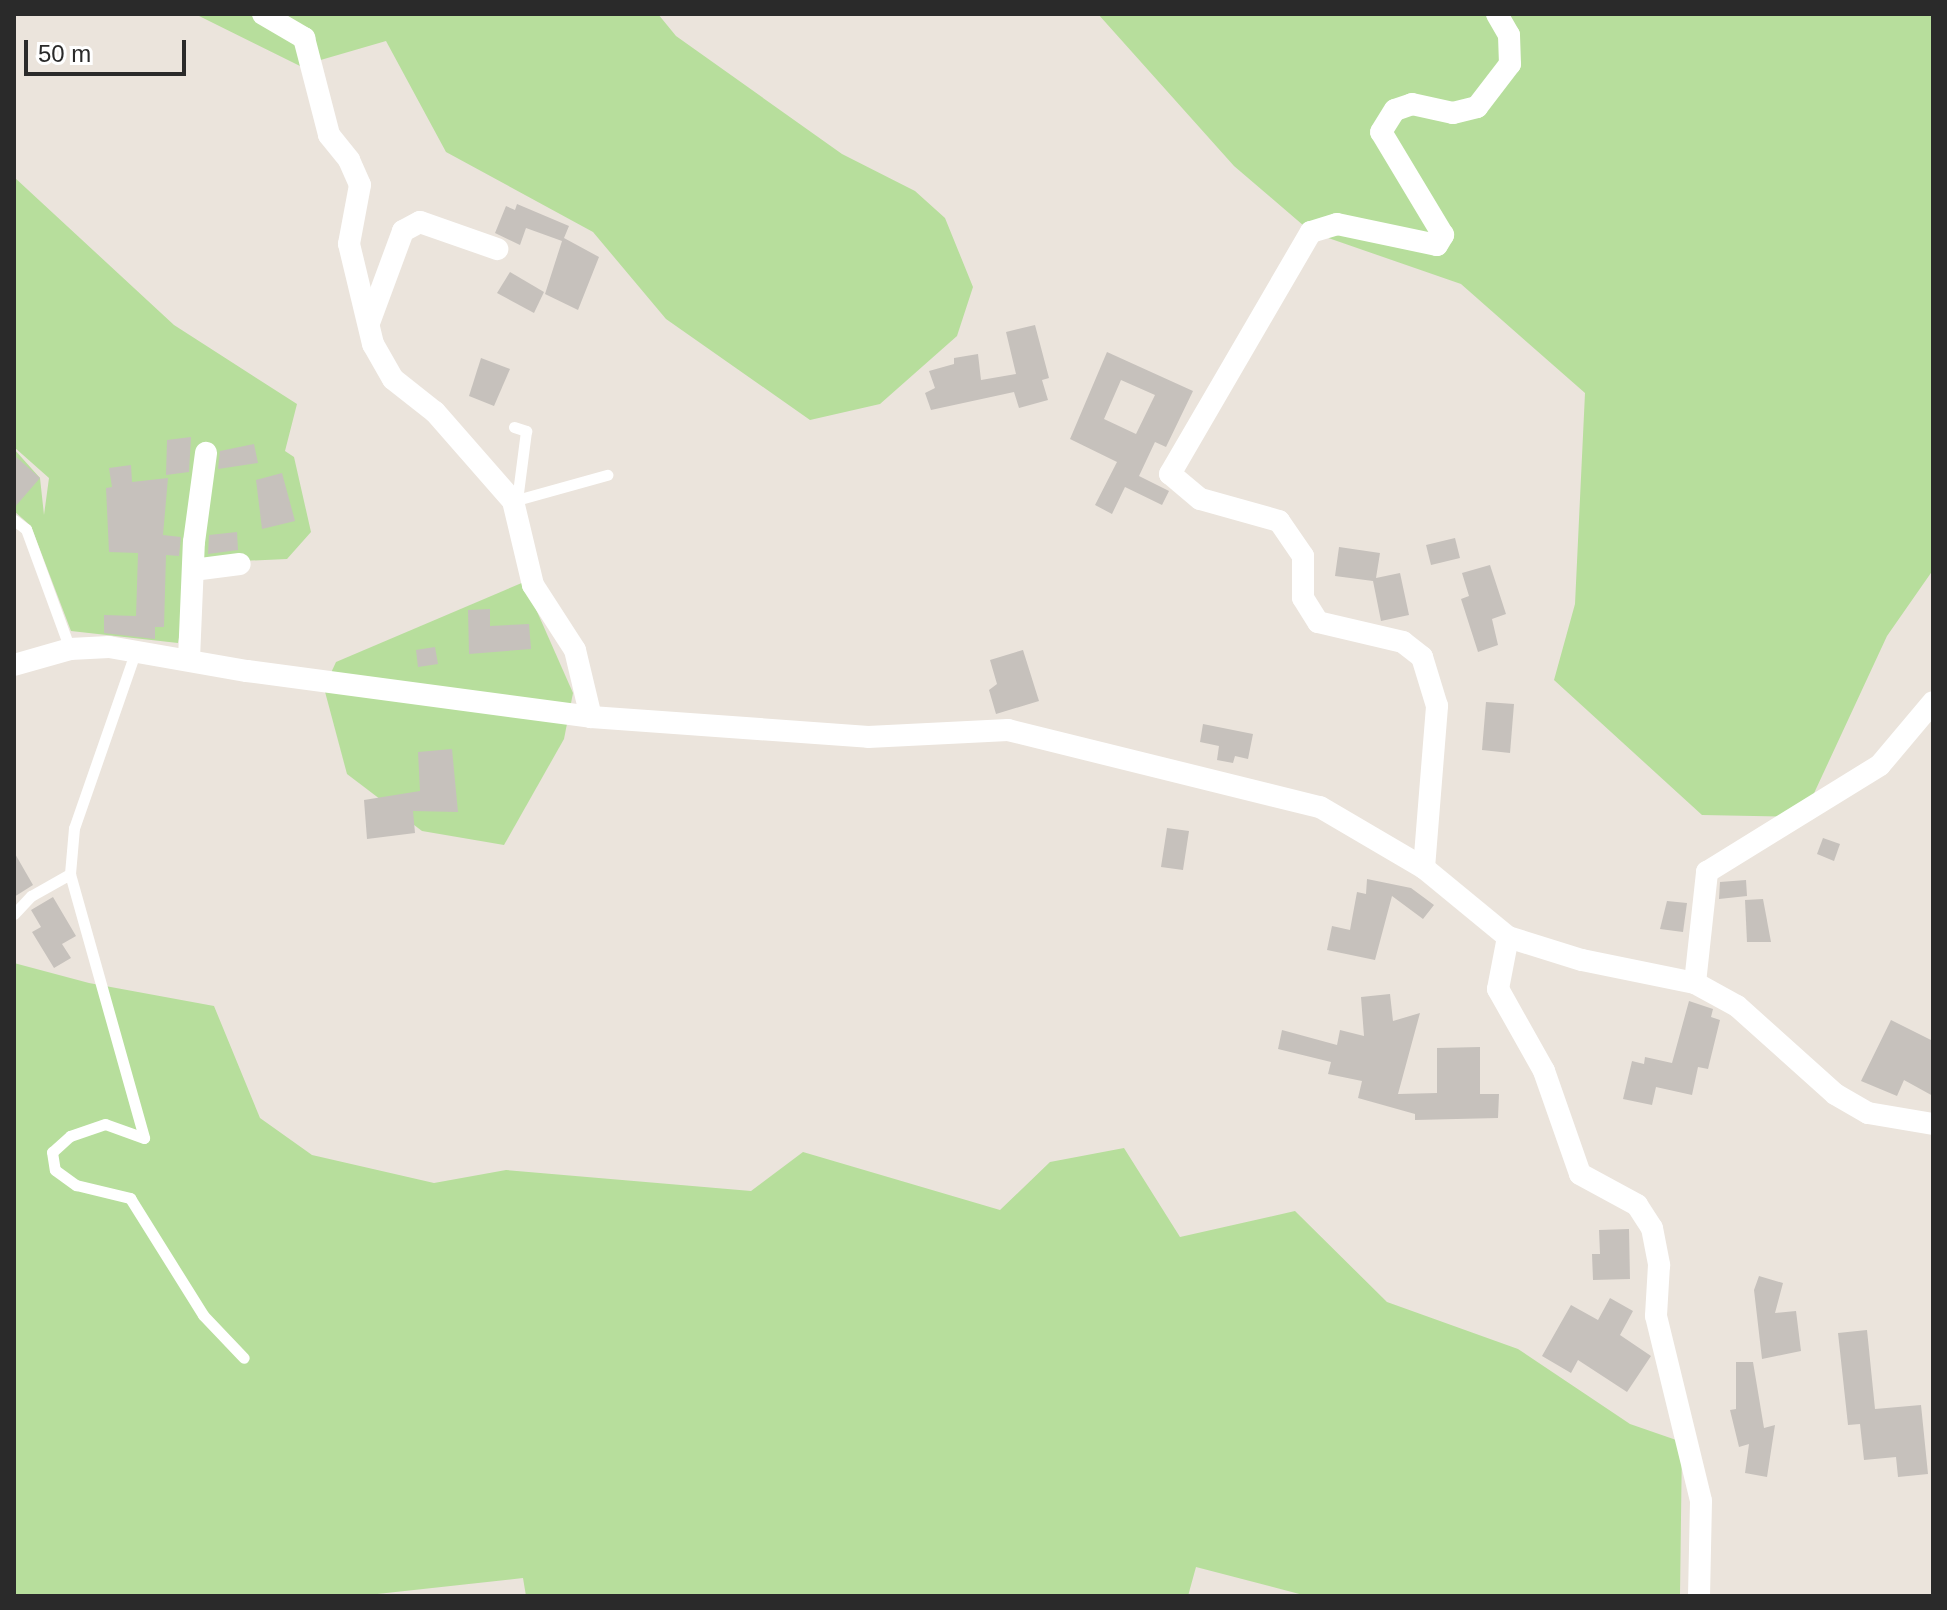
<!DOCTYPE html>
<html>
<head>
<meta charset="utf-8">
<style>
	body { margin:0 }
	#map { position:relative; width:1947px; height:1610px; overflow:hidden; background:#ebe4dc; font-family:Helvetica,sans-serif }
	div>[style] { position:absolute }
	.green>* { inset:0; background:#b7de9c }
	.building>* { inset:0; background:#c6c1bc }
	.service>* { height:11px; margin:-5.5px; padding:0 5.5px; transform-origin:5.5px; border-radius:5.5px; background:#fff }
	.minor>* { height:22px; margin:-11px; padding:0 11px; transform-origin:11px; border-radius:11px; background:#fff }
	span { translate:-50% -50%; white-space:nowrap; text-align:center; line-height:1.15; -webkit-text-stroke:6px #fff; paint-order:stroke }
	.frame { position:absolute; inset:0; border:16px solid #2a2a2a; pointer-events:none }
	.scale { position:absolute; left:24px; top:40px; width:162px; height:36px; box-sizing:border-box; border:4px solid #2a2a2a; border-top:0; padding-left:10px; font-size:24px; line-height:28px; white-space:nowrap; color:#2a2a2a; -webkit-text-stroke:6px #fff; paint-order:stroke }
</style>
</head>
<body>
<div id="map">
	<div class="green">
		<i style="clip-path:polygon(195px 14px,658px 14px,676px 36px,842px 154px,915px 191px,945px 218px,973px 287px,957px 336px,880px 404px,810px 420px,666px 319px,593px 232px,446px 152px,386px 41px,300px 66px)"></i>
		<i style="clip-path:polygon(1098px 14px,1933px 14px,1933px 570px,1887px 636px,1803px 817px,1702px 815px,1554px 680px,1575px 604px,1585px 393px,1461px 284px,1311px 232px,1234px 166px)"></i>
		<i style="clip-path:polygon(14px 177px,174px 325px,297px 404px,285px 451px,294px 457px,311px 532px,287px 559px,193px 563px,178px 643px,71px 631px,31px 526px,14px 511px,14px 449px,40px 478px,44px 515px,49px 478px,14px 447px)"></i>
		<i style="clip-path:polygon(524px 582px,573px 693px,564px 739px,504px 845px,422px 831px,347px 774px,324px 688px,336px 662px)"></i>
		<i style="clip-path:polygon(14px 963px,89px 983px,214px 1006px,260px 1118px,312px 1155px,434px 1183px,506px 1170px,751px 1191px,803px 1152px,1000px 1210px,1050px 1162px,1124px 1148px,1180px 1237px,1295px 1211px,1387px 1302px,1518px 1349px,1630px 1424px,1682px 1442px,1680px 1596px,1307px 1596px,1196px 1567px,1188px 1596px,526px 1596px,523px 1578px,359px 1596px,14px 1596px)"></i>
	</div>
	<div class="building">
		<i style="clip-path:polygon(517px 204px,569px 226px,564px 238px,599px 257px,578px 310px,545px 294px,562px 241px,526px 228px,520px 245px,495px 233px,506px 206px,515px 210px)"></i>
		<i style="clip-path:polygon(510px 272px,544px 292px,534px 313px,497px 293px)"></i>
		<i style="clip-path:polygon(1035px 325px,1049px 378px,1042px 380px,1048px 400px,1019px 408px,1014px 392px,931px 410px,925px 393px,935px 388px,929px 371px,954px 364px,954px 358px,978px 354px,981px 380px,1016px 374px,1006px 332px)"></i>
		<i style="clip-path:polygon(evenodd,1107px 352px,1193px 391px,1166px 447px,1155px 442px,1139px 476px,1169px 491px,1162px 505px,1125px 487px,1112px 514px,1095px 505px,1117px 462px,1070px 439px,1107px 352px,1121px 380px,1155px 395px,1136px 434px,1104px 419px,1121px 380px)"></i>
		<i style="clip-path:polygon(481px 358px,510px 369px,494px 406px,469px 396px)"></i>
		<i style="clip-path:polygon(191px 437px,189px 472px,166px 475px,167px 440px)"></i>
		<i style="clip-path:polygon(254px 444px,258px 463px,218px 469px,220px 451px)"></i>
		<i style="clip-path:polygon(14px 455px,40px 478px,14px 508px)"></i>
		<i style="clip-path:polygon(131px 465px,132px 482px,168px 478px,163px 535px,181px 537px,179px 556px,166px 555px,164px 627px,155px 627px,155px 639px,104px 633px,104px 615px,136px 616px,138px 553px,109px 552px,106px 488px,112px 487px,109px 468px)"></i>
		<i style="clip-path:polygon(282px 473px,295px 521px,262px 529px,256px 480px)"></i>
		<i style="clip-path:polygon(237px 532px,238px 550px,208px 554px,209px 535px)"></i>
		<i style="clip-path:polygon(1455px 538px,1460px 558px,1431px 565px,1426px 545px)"></i>
		<i style="clip-path:polygon(1339px 547px,1380px 553px,1376px 578px,1400px 573px,1409px 615px,1381px 621px,1373px 581px,1335px 576px)"></i>
		<i style="clip-path:polygon(1490px 565px,1506px 614px,1492px 619px,1498px 645px,1478px 652px,1461px 599px,1469px 596px,1462px 573px)"></i>
		<i style="clip-path:polygon(490px 609px,490px 626px,529px 624px,531px 649px,469px 654px,468px 610px)"></i>
		<i style="clip-path:polygon(435px 647px,438px 664px,418px 667px,416px 650px)"></i>
		<i style="clip-path:polygon(1023px 650px,1039px 701px,996px 714px,989px 690px,997px 684px,990px 660px)"></i>
		<i style="clip-path:polygon(1486px 702px,1514px 704px,1510px 753px,1482px 750px)"></i>
		<i style="clip-path:polygon(1203px 724px,1253px 734px,1248px 759px,1235px 756px,1233px 763px,1217px 760px,1219px 746px,1200px 742px)"></i>
		<i style="clip-path:polygon(452px 749px,458px 812px,413px 811px,415px 833px,367px 839px,364px 800px,420px 791px,418px 752px)"></i>
		<i style="clip-path:polygon(1167px 828px,1189px 831px,1183px 870px,1161px 867px)"></i>
		<i style="clip-path:polygon(1823px 838px,1840px 844px,1834px 861px,1817px 854px)"></i>
		<i style="clip-path:polygon(14px 852px,33px 885px,14px 897px)"></i>
		<i style="clip-path:polygon(1367px 879px,1411px 888px,1434px 905px,1423px 919px,1392px 896px,1375px 960px,1327px 950px,1332px 926px,1350px 930px,1357px 892px,1366px 894px)"></i>
		<i style="clip-path:polygon(1746px 880px,1747px 896px,1719px 899px,1720px 882px)"></i>
		<i style="clip-path:polygon(53px 897px,76px 936px,62px 944px,71px 958px,54px 968px,32px 932px,41px 927px,31px 910px)"></i>
		<i style="clip-path:polygon(1763px 899px,1771px 942px,1747px 942px,1745px 900px)"></i>
		<i style="clip-path:polygon(1667px 901px,1687px 903px,1683px 932px,1660px 929px)"></i>
		<i style="clip-path:polygon(1390px 994px,1393px 1021px,1420px 1013px,1398px 1094px,1437px 1093px,1437px 1048px,1480px 1047px,1480px 1094px,1499px 1094px,1498px 1118px,1415px 1120px,1415px 1114px,1358px 1098px,1362px 1081px,1328px 1074px,1331px 1062px,1278px 1049px,1282px 1030px,1337px 1045px,1340px 1030px,1364px 1036px,1361px 997px)"></i>
		<i style="clip-path:polygon(1689px 1001px,1713px 1009px,1711px 1017px,1720px 1020px,1708px 1069px,1698px 1067px,1692px 1095px,1656px 1087px,1652px 1105px,1623px 1099px,1632px 1061px,1644px 1064px,1645px 1057px,1672px 1063px)"></i>
		<i style="clip-path:polygon(1891px 1020px,1933px 1041px,1933px 1096px,1904px 1080px,1897px 1096px,1861px 1081px)"></i>
		<i style="clip-path:polygon(1629px 1229px,1630px 1279px,1593px 1280px,1592px 1254px,1600px 1254px,1599px 1230px)"></i>
		<i style="clip-path:polygon(1759px 1276px,1783px 1283px,1775px 1313px,1796px 1311px,1801px 1351px,1762px 1359px,1754px 1290px)"></i>
		<i style="clip-path:polygon(1610px 1298px,1633px 1311px,1620px 1335px,1651px 1356px,1627px 1392px,1578px 1360px,1571px 1373px,1542px 1356px,1571px 1305px,1598px 1320px)"></i>
		<i style="clip-path:polygon(1867px 1330px,1875px 1409px,1921px 1405px,1928px 1474px,1898px 1477px,1896px 1457px,1864px 1460px,1860px 1424px,1848px 1425px,1838px 1333px)"></i>
		<i style="clip-path:polygon(1736px 1362px,1753px 1362px,1764px 1428px,1775px 1425px,1767px 1477px,1745px 1473px,1749px 1444px,1739px 1447px,1730px 1410px,1736px 1409px)"></i>
	</div>
	<div class="service">
		<i style="left:514px;top:427px;width:13px;rotate:18deg"></i>
		<i style="left:526px;top:431px;width:70px;rotate:97.4deg"></i>
		<i style="left:513px;top:501px;width:98px;rotate:-15.5deg"></i>
		<i style="left:14px;top:520px;width:15px;rotate:37deg"></i>
		<i style="left:26px;top:529px;width:128px;rotate:69.9deg"></i>
		<i style="left:135px;top:653px;width:185px;rotate:109.2deg"></i>
		<i style="left:74px;top:828px;width:46px;rotate:95deg"></i>
		<i style="left:70px;top:874px;width:274px;rotate:74.3deg"></i>
		<i style="left:144px;top:1138px;width:41px;rotate:-160.3deg"></i>
		<i style="left:105px;top:1124px;width:37px;rotate:161deg"></i>
		<i style="left:70px;top:1136px;width:24px;rotate:138deg"></i>
		<i style="left:52px;top:1152px;width:18px;rotate:81deg"></i>
		<i style="left:55px;top:1170px;width:26px;rotate:36deg"></i>
		<i style="left:76px;top:1185px;width:56px;rotate:13.5deg"></i>
		<i style="left:130px;top:1198px;width:138px;rotate:58deg"></i>
		<i style="left:203px;top:1315px;width:59px;rotate:46.4deg"></i>
		<i style="left:14px;top:914px;width:25px;rotate:-47deg"></i>
		<i style="left:31px;top:896px;width:45px;rotate:-29.4deg"></i>
	</div>
	<div class="minor">
		<i style="left:263px;top:14px;width:48px;rotate:30.3deg"></i>
		<i style="left:304px;top:38px;width:100px;rotate:75.5deg"></i>
		<i style="left:329px;top:135px;width:32px;rotate:51deg"></i>
		<i style="left:349px;top:160px;width:27px;rotate:66deg"></i>
		<i style="left:360px;top:185px;width:60px;rotate:100.6deg"></i>
		<i style="left:349px;top:244px;width:103px;rotate:76.5deg"></i>
		<i style="left:373px;top:344px;width:40px;rotate:60.3deg"></i>
		<i style="left:393px;top:379px;width:53px;rotate:38.2deg"></i>
		<i style="left:435px;top:412px;width:118px;rotate:48.8deg"></i>
		<i style="left:513px;top:501px;width:86px;rotate:76.6deg"></i>
		<i style="left:533px;top:585px;width:77px;rotate:57.1deg"></i>
		<i style="left:575px;top:650px;width:69px;rotate:76.6deg"></i>
		<i style="left:369px;top:323px;width:98px;rotate:-69.7deg"></i>
		<i style="left:403px;top:231px;width:19px;rotate:-28deg"></i>
		<i style="left:420px;top:222px;width:82px;rotate:19.3deg"></i>
		<i style="left:193px;top:570px;width:47px;rotate:-7.3deg"></i>
		<i style="left:189px;top:659px;width:117px;rotate:-87.6deg"></i>
		<i style="left:194px;top:542px;width:90px;rotate:-82.3deg"></i>
		<i style="left:14px;top:665px;width:58px;rotate:-15.9deg"></i>
		<i style="left:70px;top:649px;width:39px;rotate:-3deg"></i>
		<i style="left:109px;top:647px;width:140px;rotate:9.9deg"></i>
		<i style="left:247px;top:671px;width:347px;rotate:7.6deg"></i>
		<i style="left:591px;top:717px;width:278px;rotate:4.1deg"></i>
		<i style="left:868px;top:737px;width:140px;rotate:-2.9deg"></i>
		<i style="left:1008px;top:730px;width:321px;rotate:13.9deg"></i>
		<i style="left:1320px;top:807px;width:121px;rotate:30.4deg"></i>
		<i style="left:1424px;top:868px;width:109px;rotate:39.4deg"></i>
		<i style="left:1508px;top:937px;width:77px;rotate:17.3deg"></i>
		<i style="left:1582px;top:960px;width:115px;rotate:11.5deg"></i>
		<i style="left:1695px;top:983px;width:48px;rotate:28.7deg"></i>
		<i style="left:1737px;top:1006px;width:132px;rotate:41.9deg"></i>
		<i style="left:1835px;top:1094px;width:38px;rotate:30deg"></i>
		<i style="left:1868px;top:1113px;width:66px;rotate:9.6deg"></i>
		<i style="left:1424px;top:868px;width:163px;rotate:-85.4deg"></i>
		<i style="left:1437px;top:706px;width:51px;rotate:-107deg"></i>
		<i style="left:1422px;top:657px;width:24px;rotate:-142deg"></i>
		<i style="left:1403px;top:642px;width:87px;rotate:-166.8deg"></i>
		<i style="left:1318px;top:622px;width:28px;rotate:-122deg"></i>
		<i style="left:1303px;top:598px;width:42px;rotate:-90deg"></i>
		<i style="left:1303px;top:556px;width:42px;rotate:-124.4deg"></i>
		<i style="left:1279px;top:521px;width:82px;rotate:-164.4deg"></i>
		<i style="left:1200px;top:499px;width:39px;rotate:-140deg"></i>
		<i style="left:1170px;top:474px;width:280px;rotate:-59.8deg"></i>
		<i style="left:1311px;top:232px;width:27px;rotate:-17deg"></i>
		<i style="left:1337px;top:224px;width:102px;rotate:11.9deg"></i>
		<i style="left:1437px;top:245px;width:12px;rotate:-59deg"></i>
		<i style="left:1443px;top:235px;width:120px;rotate:-121deg"></i>
		<i style="left:1381px;top:132px;width:26px;rotate:-58deg"></i>
		<i style="left:1395px;top:110px;width:18px;rotate:-19deg"></i>
		<i style="left:1412px;top:104px;width:42px;rotate:12.4deg"></i>
		<i style="left:1453px;top:113px;width:25px;rotate:-14deg"></i>
		<i style="left:1477px;top:107px;width:54px;rotate:-52.5deg"></i>
		<i style="left:1510px;top:64px;width:29px;rotate:-92deg"></i>
		<i style="left:1509px;top:35px;width:24px;rotate:-120deg"></i>
		<i style="left:1508px;top:937px;width:53px;rotate:100.9deg"></i>
		<i style="left:1498px;top:989px;width:94px;rotate:60.7deg"></i>
		<i style="left:1544px;top:1071px;width:109px;rotate:70.7deg"></i>
		<i style="left:1580px;top:1174px;width:65px;rotate:28.5deg"></i>
		<i style="left:1637px;top:1205px;width:27px;rotate:57deg"></i>
		<i style="left:1652px;top:1228px;width:38px;rotate:79deg"></i>
		<i style="left:1659px;top:1265px;width:51px;rotate:93.4deg"></i>
		<i style="left:1656px;top:1316px;width:190px;rotate:76.3deg"></i>
		<i style="left:1701px;top:1501px;width:95px;rotate:91.2deg"></i>
		<i style="left:1695px;top:983px;width:112px;rotate:-83.8deg"></i>
		<i style="left:1707px;top:872px;width:203px;rotate:-31.7deg"></i>
		<i style="left:1880px;top:765px;width:82px;rotate:-49.9deg"></i>
	</div>
	<div class="frame"></div>
	<div class="scale">50 m</div>
</div>
</body>
</html>
